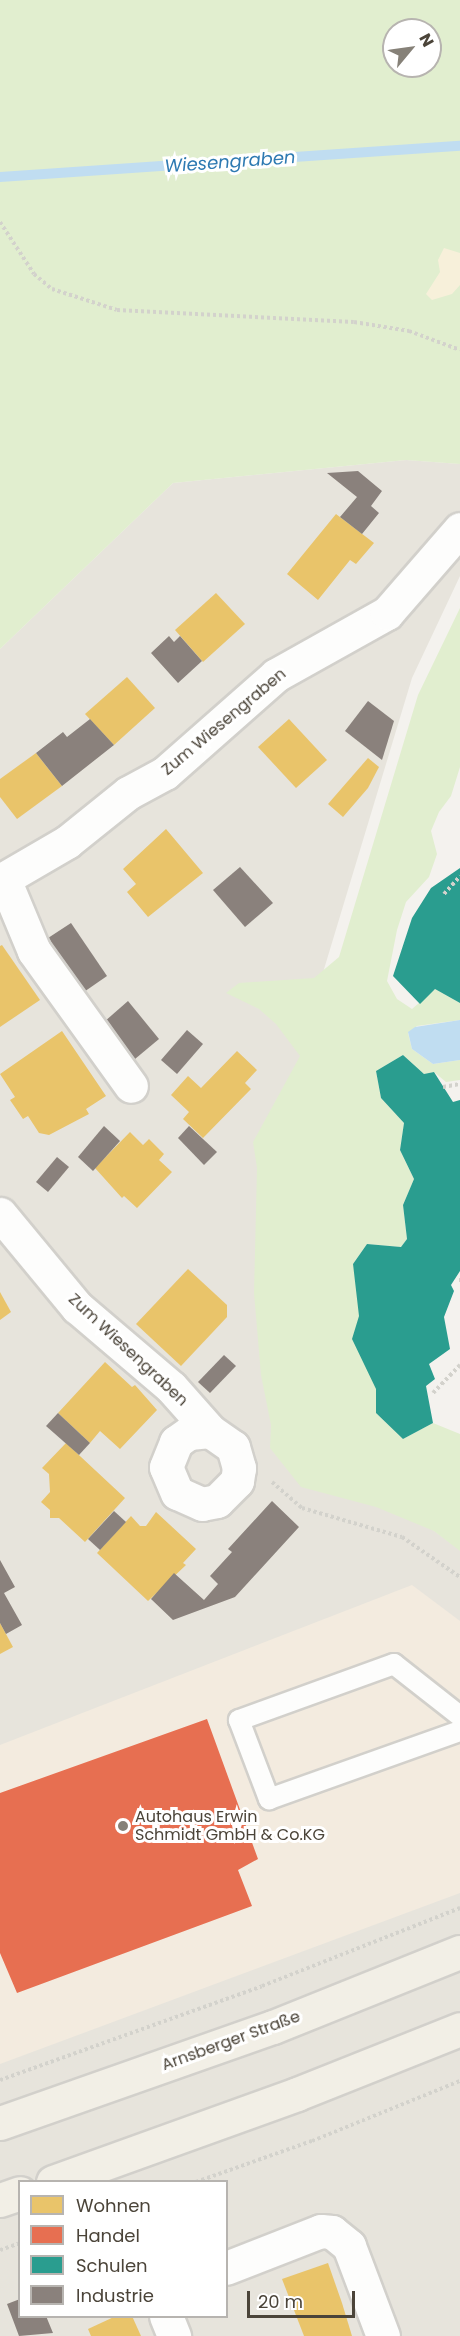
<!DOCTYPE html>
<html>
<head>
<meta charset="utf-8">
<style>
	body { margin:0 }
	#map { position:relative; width:460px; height:2336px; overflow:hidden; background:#f4f2ee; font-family:Poppins,sans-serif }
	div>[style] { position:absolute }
	.residential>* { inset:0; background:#e7e4dc }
	.commercial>* { inset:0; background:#f3ebdf }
	.green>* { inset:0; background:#e1eecf }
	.sand>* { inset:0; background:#f7f0da }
	.water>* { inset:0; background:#c0ddf1 }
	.homes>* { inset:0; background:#e9c46a }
	.shops>* { inset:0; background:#e76f51 }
	.schools>* { inset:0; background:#2a9d8f }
	.industry>* { inset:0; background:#8a817c }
	.stream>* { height:10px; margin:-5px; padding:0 5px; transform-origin:5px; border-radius:5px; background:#c0ddf1 }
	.path>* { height:4px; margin-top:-2px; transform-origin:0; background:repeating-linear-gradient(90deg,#d3d2cc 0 3px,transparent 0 6px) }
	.roads { filter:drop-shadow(2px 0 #d2d0cb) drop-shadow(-2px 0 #d2d0cb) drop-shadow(0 2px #d2d0cb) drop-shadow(0 -2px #d2d0cb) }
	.lane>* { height:20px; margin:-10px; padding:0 10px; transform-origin:10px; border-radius:10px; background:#fdfdfc }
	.street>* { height:33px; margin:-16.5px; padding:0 16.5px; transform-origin:16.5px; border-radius:16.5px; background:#fdfdfc }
	.primary>* { height:33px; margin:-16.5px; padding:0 16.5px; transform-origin:16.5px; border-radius:16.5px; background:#f2efe6 }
	.dots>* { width:16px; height:16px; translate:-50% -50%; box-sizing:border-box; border:3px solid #fff; border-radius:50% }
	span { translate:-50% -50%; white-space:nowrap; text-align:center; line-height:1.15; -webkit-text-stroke:6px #fff; paint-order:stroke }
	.street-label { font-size:16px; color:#4b4439 }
	.poi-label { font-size:16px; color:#4b4439 }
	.left { translate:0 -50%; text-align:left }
	.water-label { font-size:18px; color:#2e7ab2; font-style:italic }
	.legend { position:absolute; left:18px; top:2180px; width:210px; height:138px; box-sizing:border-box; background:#fff; border:2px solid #b7b4b0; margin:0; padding:8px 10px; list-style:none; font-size:18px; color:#4b4439 }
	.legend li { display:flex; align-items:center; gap:12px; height:30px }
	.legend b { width:30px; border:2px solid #b7b4b0 }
	.north { position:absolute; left:382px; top:18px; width:60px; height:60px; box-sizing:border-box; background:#fff; border:2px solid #b7b4b0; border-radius:50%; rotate:61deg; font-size:16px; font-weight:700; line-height:24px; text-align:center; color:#4b4439 }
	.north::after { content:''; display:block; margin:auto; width:21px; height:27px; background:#868178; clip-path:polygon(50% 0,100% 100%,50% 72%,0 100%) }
	.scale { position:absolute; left:247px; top:2291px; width:108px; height:27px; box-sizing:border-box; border:3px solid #4b4439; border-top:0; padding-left:8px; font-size:18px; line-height:21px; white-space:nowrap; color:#4b4439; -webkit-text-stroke:4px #fff; paint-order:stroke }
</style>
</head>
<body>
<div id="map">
	<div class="residential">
		<i style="clip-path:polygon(evenodd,406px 460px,460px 464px,460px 576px,412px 678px,302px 1042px,281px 1417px,460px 1550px,460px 2336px,0 2336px,0 649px,173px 483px,406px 460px,20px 2182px,226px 2182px,226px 2316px,20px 2316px,20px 2182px)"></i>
	</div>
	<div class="commercial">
		<i style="clip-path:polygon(412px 1585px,460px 1621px,460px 1893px,0 2064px,0 1745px)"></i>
	</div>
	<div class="green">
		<i style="clip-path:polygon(evenodd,0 0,460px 0,460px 464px,406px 460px,173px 483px,0 649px,0 0,394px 30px,430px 30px,430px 66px,394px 66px,394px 30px)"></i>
		<i style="clip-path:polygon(460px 608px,460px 767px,451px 796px,439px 812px,431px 831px,437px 854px,429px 877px,406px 902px,397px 930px,387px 981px,397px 999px,412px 1009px,435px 989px,460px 1003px,460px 1020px,417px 1026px,408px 1033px,412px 1049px,433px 1064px,460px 1060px,460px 1080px,446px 1082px,434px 1072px,424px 1074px,403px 1055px,376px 1071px,381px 1098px,404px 1123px,400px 1150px,414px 1179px,403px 1205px,407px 1239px,401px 1247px,367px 1244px,353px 1264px,376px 1389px,376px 1413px,403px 1439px,433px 1423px,460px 1434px,460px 1551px,434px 1531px,376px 1507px,301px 1487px,270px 1448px,271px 1425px,261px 1375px,254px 1293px,257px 1168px,253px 1142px,300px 1056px,276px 1024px,259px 1009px,226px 993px,239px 983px,314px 978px,339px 957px,418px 695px)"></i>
	</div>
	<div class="sand">
		<i style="clip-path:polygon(444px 248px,460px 253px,460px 285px,452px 294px,432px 300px,426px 294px,440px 272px,438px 260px)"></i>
	</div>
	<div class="water">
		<i style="clip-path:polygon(460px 1020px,460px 1060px,433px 1064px,412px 1049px,408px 1032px,415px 1027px)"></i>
	</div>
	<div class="homes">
		<i style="clip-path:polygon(336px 514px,374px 543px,356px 564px,350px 560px,318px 600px,287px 574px)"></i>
		<i style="clip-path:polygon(216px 593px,245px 624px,203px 662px,175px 630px)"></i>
		<i style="clip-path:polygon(127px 677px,155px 708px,114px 745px,85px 714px)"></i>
		<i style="clip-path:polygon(289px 719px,327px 760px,296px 788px,258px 747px)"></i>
		<i style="clip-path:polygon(36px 753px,62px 786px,17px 819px,0 797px,0 779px)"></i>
		<i style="clip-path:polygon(368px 758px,379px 767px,368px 788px,343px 817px,328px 804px)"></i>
		<i style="clip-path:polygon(166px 829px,203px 873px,148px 917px,127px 892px,136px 884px,123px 869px)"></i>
		<i style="clip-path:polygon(2px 945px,40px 1000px,0 1027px,0 946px)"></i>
		<i style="clip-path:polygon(62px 1031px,106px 1096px,86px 1109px,89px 1114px,49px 1135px,39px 1133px,28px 1116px,23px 1119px,10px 1100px,15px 1097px,0 1074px)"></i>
		<i style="clip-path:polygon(237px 1051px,257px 1070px,245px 1083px,251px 1089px,203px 1138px,183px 1119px,189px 1112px,171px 1095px,188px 1076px,201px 1088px)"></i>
		<i style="clip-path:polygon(130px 1132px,143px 1145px,149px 1139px,164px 1154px,159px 1160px,172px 1172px,137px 1208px,124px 1196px,122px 1198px,95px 1168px)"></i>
		<i style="clip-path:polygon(188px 1269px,227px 1305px,227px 1317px,181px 1366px,136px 1324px)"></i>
		<i style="clip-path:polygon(0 1292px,11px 1312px,0 1320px)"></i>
		<i style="clip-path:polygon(105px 1362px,132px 1387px,135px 1385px,157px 1410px,120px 1449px,100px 1431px,90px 1443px,58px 1413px)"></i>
		<i style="clip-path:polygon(66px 1443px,125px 1498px,85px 1542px,59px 1518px,50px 1518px,50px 1510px,41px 1502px,50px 1492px,49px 1474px,42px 1468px)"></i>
		<i style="clip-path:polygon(156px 1512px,196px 1549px,183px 1563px,186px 1565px,148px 1601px,97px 1553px,131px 1516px,140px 1526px,146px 1526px)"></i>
		<i style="clip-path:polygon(0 1623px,13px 1647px,0 1654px)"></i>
		<i style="clip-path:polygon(328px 2263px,342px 2303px,352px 2336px,304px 2336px,282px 2279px)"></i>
		<i style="clip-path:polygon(116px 2316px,132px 2316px,141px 2336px,91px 2336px,88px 2329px)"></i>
	</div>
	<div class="shops">
		<i style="clip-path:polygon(207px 1719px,258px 1859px,238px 1870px,252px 1906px,17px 1993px,0 1953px,0 1793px)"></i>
	</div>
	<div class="schools">
		<i style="clip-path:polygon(460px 868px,460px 1003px,435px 989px,420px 1004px,393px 976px,412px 918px,431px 888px)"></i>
		<i style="clip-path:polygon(403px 1055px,424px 1074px,434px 1072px,453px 1102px,460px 1100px,460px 1271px,451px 1285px,454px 1291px,444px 1317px,450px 1349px,429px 1364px,435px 1379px,426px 1386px,433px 1423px,403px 1439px,376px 1413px,376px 1389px,352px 1339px,359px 1316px,353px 1264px,367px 1244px,401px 1247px,407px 1239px,403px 1205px,414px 1179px,400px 1150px,404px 1123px,381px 1098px,376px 1071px)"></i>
	</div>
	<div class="industry">
		<i style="clip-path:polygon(358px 471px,382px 491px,371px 506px,379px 513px,362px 534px,340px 517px,357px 497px,327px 473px)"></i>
		<i style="clip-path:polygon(169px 636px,174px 642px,180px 636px,202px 661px,178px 683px,151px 653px)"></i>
		<i style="clip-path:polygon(368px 701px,394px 721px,382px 760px,345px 731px)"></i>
		<i style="clip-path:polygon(90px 719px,114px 745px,62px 786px,36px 753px,63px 732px,67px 737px)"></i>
		<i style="clip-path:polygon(240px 867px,273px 903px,245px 927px,213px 890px)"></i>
		<i style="clip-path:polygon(71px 923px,107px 976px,81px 994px,45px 940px)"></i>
		<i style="clip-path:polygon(128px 1001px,159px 1039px,135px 1059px,104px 1022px)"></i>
		<i style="clip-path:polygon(187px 1030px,203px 1044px,177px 1074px,161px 1060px)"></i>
		<i style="clip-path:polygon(104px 1126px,120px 1141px,93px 1171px,78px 1157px)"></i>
		<i style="clip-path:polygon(189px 1126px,217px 1152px,204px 1165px,178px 1138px)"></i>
		<i style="clip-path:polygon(57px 1157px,69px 1167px,48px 1192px,36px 1182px)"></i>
		<i style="clip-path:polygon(224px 1355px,236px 1366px,210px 1393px,198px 1382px)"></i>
		<i style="clip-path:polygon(58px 1413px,90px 1443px,79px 1455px,46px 1426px)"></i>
		<i style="clip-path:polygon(272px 1501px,299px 1527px,235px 1597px,173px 1620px,151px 1599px,174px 1573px,204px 1600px,218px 1584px,210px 1576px,232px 1552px,228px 1549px)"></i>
		<i style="clip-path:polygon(114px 1511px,126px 1522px,100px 1550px,88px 1539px)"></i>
		<i style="clip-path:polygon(0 1560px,15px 1587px,4px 1593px,22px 1625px,6px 1634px,0 1623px)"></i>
		<i style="clip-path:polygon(20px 2299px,20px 2316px,46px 2316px,53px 2333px,19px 2336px,7px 2304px)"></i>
	</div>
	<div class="stream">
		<i style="left:0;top:177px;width:461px;rotate:-3.9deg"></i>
	</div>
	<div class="path">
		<i style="left:0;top:222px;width:62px;rotate:56.8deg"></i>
		<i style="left:34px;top:274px;width:23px;rotate:40deg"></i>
		<i style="left:52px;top:289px;width:68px;rotate:17.9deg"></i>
		<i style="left:117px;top:310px;width:237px;rotate:2.9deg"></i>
		<i style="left:354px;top:322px;width:56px;rotate:9.3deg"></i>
		<i style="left:409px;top:331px;width:54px;rotate:20.4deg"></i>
		<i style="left:444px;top:894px;width:24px;rotate:-48deg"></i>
		<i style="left:443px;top:1087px;width:17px;rotate:-10deg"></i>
		<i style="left:459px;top:1280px;width:1px"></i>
		<i style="left:433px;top:1393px;width:39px;rotate:-46deg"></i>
		<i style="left:272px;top:1482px;width:40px;rotate:41deg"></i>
		<i style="left:302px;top:1508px;width:104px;rotate:16.2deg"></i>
		<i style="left:402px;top:1537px;width:70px;rotate:34.6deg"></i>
		<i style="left:0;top:2080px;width:278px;rotate:-19.7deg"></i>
		<i style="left:262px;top:1986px;width:213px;rotate:-21.5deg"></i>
		<i style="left:196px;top:2182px;width:123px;rotate:-19.5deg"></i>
		<i style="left:312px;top:2141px;width:160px;rotate:-22.1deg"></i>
		<i style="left:0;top:2250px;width:21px;rotate:-19deg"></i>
	</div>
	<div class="roads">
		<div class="lane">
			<i style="left:460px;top:1716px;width:84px;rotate:-141.8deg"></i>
			<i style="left:394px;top:1664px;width:165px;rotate:160.1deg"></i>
			<i style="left:239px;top:1720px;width:85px;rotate:69.2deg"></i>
			<i style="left:269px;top:1799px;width:203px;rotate:-19.6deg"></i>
		</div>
		<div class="street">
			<i style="left:4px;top:879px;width:78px;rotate:67.4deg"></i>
			<i style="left:34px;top:951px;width:166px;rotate:54.3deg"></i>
			<i style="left:0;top:881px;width:78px;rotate:-30.2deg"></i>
			<i style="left:67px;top:842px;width:78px;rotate:-38.8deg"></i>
			<i style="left:128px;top:793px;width:42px;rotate:-28.4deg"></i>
			<i style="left:165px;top:773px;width:148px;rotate:-41.4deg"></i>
			<i style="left:276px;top:675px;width:127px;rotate:-29.2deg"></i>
			<i style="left:387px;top:613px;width:111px;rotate:-49deg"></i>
			<i style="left:0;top:1214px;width:121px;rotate:50.4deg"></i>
			<i style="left:77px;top:1307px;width:123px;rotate:40.4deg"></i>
			<i style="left:171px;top:1387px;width:59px;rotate:48.4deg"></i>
			<i style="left:210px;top:1431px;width:28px;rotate:35deg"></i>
			<i style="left:233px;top:1447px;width:22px;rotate:74deg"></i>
			<i style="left:239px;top:1468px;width:13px;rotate:99deg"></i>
			<i style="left:237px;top:1481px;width:28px;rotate:135deg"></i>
			<i style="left:217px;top:1501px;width:15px;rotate:169deg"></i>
			<i style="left:202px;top:1504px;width:27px;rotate:-156deg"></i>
			<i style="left:177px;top:1493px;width:28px;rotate:-113deg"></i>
			<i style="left:166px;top:1467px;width:27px;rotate:-68deg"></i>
			<i style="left:176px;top:1442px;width:16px;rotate:-35deg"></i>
			<i style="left:189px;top:1433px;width:21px;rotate:-5deg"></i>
			<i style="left:226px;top:2268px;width:102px;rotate:-21.3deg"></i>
			<i style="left:321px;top:2231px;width:11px;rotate:5deg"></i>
			<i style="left:332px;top:2232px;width:22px;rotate:39deg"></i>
			<i style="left:349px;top:2246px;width:96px;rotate:69.3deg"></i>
			<i style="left:166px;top:2316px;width:22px;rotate:68deg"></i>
		</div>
		<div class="primary">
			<i style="left:0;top:2123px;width:289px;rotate:-19.4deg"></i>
			<i style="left:273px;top:2027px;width:201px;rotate:-21.9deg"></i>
			<i style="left:53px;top:2182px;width:259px;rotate:-19.8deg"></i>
			<i style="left:297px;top:2094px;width:175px;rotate:-21.7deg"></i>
			<i style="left:0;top:2200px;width:21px;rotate:-19deg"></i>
		</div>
	</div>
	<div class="dots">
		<i style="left:123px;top:1826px;background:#868178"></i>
	</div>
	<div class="street-label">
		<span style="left:224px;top:722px;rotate:-40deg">Zum Wiesengraben</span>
		<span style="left:128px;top:1350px;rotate:43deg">Zum Wiesengraben</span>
		<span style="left:231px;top:2041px;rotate:-20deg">Arnsberger Straße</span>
	</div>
	<div class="poi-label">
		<span class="left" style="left:135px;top:1826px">Autohaus Erwin<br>Schmidt GmbH &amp; Co.KG</span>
	</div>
	<div class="water-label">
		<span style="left:230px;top:162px;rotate:-4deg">Wiesengraben</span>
	</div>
	<ul class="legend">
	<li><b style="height:16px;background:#e9c46a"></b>Wohnen</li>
	<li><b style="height:16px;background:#e76f51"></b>Handel</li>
	<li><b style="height:16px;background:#2a9d8f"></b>Schulen</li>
	<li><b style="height:16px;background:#8a817c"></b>Industrie</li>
	</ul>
	<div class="north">N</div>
	<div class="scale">20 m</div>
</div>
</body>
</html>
